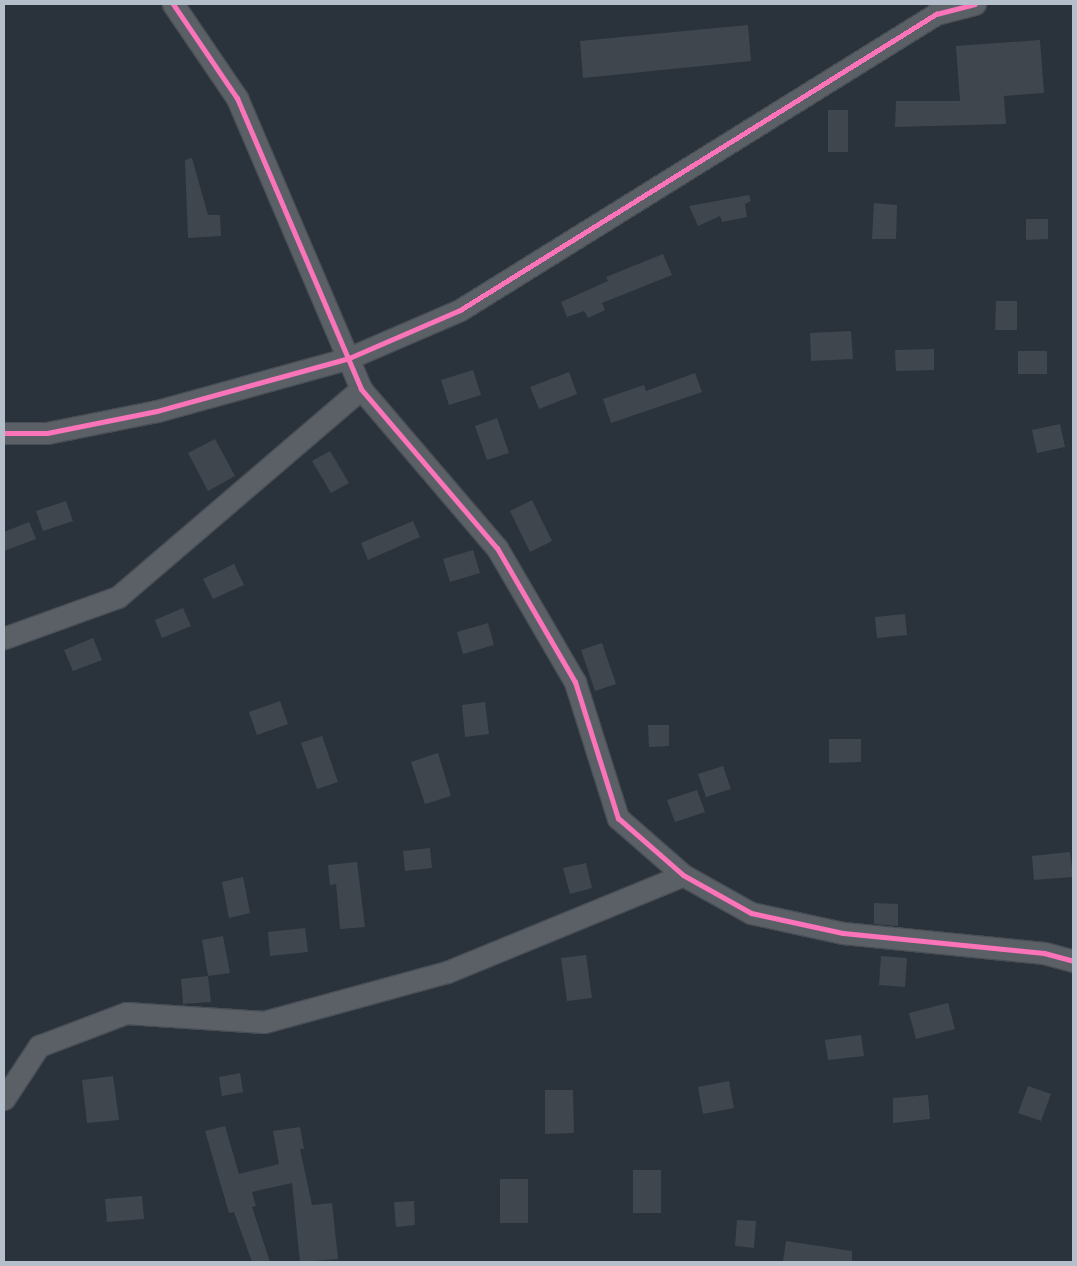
<!DOCTYPE html>
<html>
<head>
<meta charset="utf-8">
<style>
	body { margin:0 }
	#map { position:relative; width:1077px; height:1266px; overflow:hidden; background:#2a323b; font-family:Lato,sans-serif }
	div>[style] { position:absolute }
	.building>* { inset:0; background:#40464e }
	.roads { filter:drop-shadow(1px 0 #494e55) drop-shadow(-1px 0 #494e55) drop-shadow(0 1px #494e55) drop-shadow(0 -1px #494e55) }
	.minor>* { height:21px; margin:-10.5px; padding:0 10.5px; transform-origin:10.5px; border-radius:10.5px; background:#5b6067 }
	.cycleway>* { height:5px; margin:-2.5px; padding:0 2.5px; transform-origin:2.5px; border-radius:2.5px; background:#fb73b8 }
	span { translate:-50% -50%; white-space:nowrap; text-align:center; line-height:1.15; -webkit-text-stroke:4.5px #1d2835; paint-order:stroke }
	.frame { position:absolute; inset:0; border:5px solid #b5becb; pointer-events:none }
</style>
</head>
<body>
<div id="map">
	<div class="building">
		<i style="clip-path:polygon(748px 25px,751px 61px,583px 78px,580px 41px)"></i>
		<i style="clip-path:polygon(1040px 40px,1044px 93px,1004px 96px,1006px 124px,895px 127px,896px 101px,960px 101px,956px 46px)"></i>
		<i style="clip-path:polygon(828px 110px,848px 110px,848px 152px,828px 152px)"></i>
		<i style="clip-path:polygon(192px 158px,208px 215px,220px 215px,221px 236px,188px 238px,185px 160px)"></i>
		<i style="clip-path:polygon(749px 195px,751px 201px,745px 204px,747px 217px,722px 222px,720px 216px,698px 226px,689px 206px)"></i>
		<i style="clip-path:polygon(874px 203px,897px 205px,896px 239px,872px 239px)"></i>
		<i style="clip-path:polygon(1026px 219px,1048px 219px,1048px 239px,1026px 240px)"></i>
		<i style="clip-path:polygon(663px 254px,672px 275px,602px 303px,605px 310px,588px 318px,584px 311px,567px 317px,561px 302px,608px 281px,606px 277px)"></i>
		<i style="clip-path:polygon(996px 301px,1017px 301px,1017px 330px,995px 330px)"></i>
		<i style="clip-path:polygon(851px 331px,853px 359px,811px 361px,810px 333px)"></i>
		<i style="clip-path:polygon(934px 349px,934px 370px,896px 371px,895px 350px)"></i>
		<i style="clip-path:polygon(1018px 351px,1047px 351px,1047px 374px,1018px 374px)"></i>
		<i style="clip-path:polygon(473px 370px,481px 395px,449px 405px,441px 380px)"></i>
		<i style="clip-path:polygon(569px 372px,577px 394px,539px 409px,530px 387px)"></i>
		<i style="clip-path:polygon(695px 373px,702px 392px,611px 423px,603px 399px,644px 385px,646px 391px)"></i>
		<i style="clip-path:polygon(497px 418px,509px 453px,487px 460px,475px 426px)"></i>
		<i style="clip-path:polygon(1060px 424px,1065px 447px,1037px 453px,1032px 430px)"></i>
		<i style="clip-path:polygon(215px 439px,235px 476px,208px 491px,188px 453px)"></i>
		<i style="clip-path:polygon(330px 451px,349px 483px,331px 493px,312px 461px)"></i>
		<i style="clip-path:polygon(532px 500px,552px 541px,530px 552px,510px 511px)"></i>
		<i style="clip-path:polygon(66px 501px,73px 521px,43px 531px,36px 511px)"></i>
		<i style="clip-path:polygon(413px 521px,420px 537px,368px 560px,361px 543px)"></i>
		<i style="clip-path:polygon(29px 522px,36px 539px,4px 551px,4px 532px)"></i>
		<i style="clip-path:polygon(473px 550px,480px 573px,450px 582px,443px 559px)"></i>
		<i style="clip-path:polygon(234px 564px,244px 585px,213px 599px,203px 579px)"></i>
		<i style="clip-path:polygon(183px 608px,191px 626px,162px 638px,155px 620px)"></i>
		<i style="clip-path:polygon(905px 614px,907px 635px,877px 638px,875px 617px)"></i>
		<i style="clip-path:polygon(488px 623px,494px 645px,463px 654px,457px 632px)"></i>
		<i style="clip-path:polygon(93px 638px,102px 660px,73px 671px,64px 650px)"></i>
		<i style="clip-path:polygon(602px 643px,616px 684px,595px 691px,581px 650px)"></i>
		<i style="clip-path:polygon(280px 701px,288px 724px,257px 735px,249px 712px)"></i>
		<i style="clip-path:polygon(485px 702px,489px 734px,465px 737px,462px 705px)"></i>
		<i style="clip-path:polygon(648px 725px,669px 725px,669px 746px,649px 747px)"></i>
		<i style="clip-path:polygon(322px 736px,338px 782px,317px 789px,301px 743px)"></i>
		<i style="clip-path:polygon(829px 739px,861px 739px,861px 762px,829px 763px)"></i>
		<i style="clip-path:polygon(438px 753px,451px 796px,425px 804px,411px 762px)"></i>
		<i style="clip-path:polygon(723px 766px,731px 789px,706px 797px,698px 774px)"></i>
		<i style="clip-path:polygon(697px 790px,705px 812px,675px 822px,667px 800px)"></i>
		<i style="clip-path:polygon(430px 848px,432px 868px,405px 871px,403px 851px)"></i>
		<i style="clip-path:polygon(1070px 852px,1073px 877px,1034px 880px,1032px 856px)"></i>
		<i style="clip-path:polygon(357px 862px,365px 927px,340px 929px,336px 884px,330px 885px,328px 865px)"></i>
		<i style="clip-path:polygon(586px 863px,592px 888px,570px 894px,563px 868px)"></i>
		<i style="clip-path:polygon(243px 877px,250px 913px,229px 918px,222px 882px)"></i>
		<i style="clip-path:polygon(874px 903px,898px 904px,898px 926px,874px 924px)"></i>
		<i style="clip-path:polygon(305px 928px,308px 952px,270px 956px,268px 932px)"></i>
		<i style="clip-path:polygon(223px 936px,230px 973px,208px 976px,202px 940px)"></i>
		<i style="clip-path:polygon(586px 955px,592px 998px,567px 1001px,561px 958px)"></i>
		<i style="clip-path:polygon(881px 956px,907px 958px,905px 987px,879px 985px)"></i>
		<i style="clip-path:polygon(208px 976px,211px 1002px,183px 1004px,181px 979px)"></i>
		<i style="clip-path:polygon(948px 1003px,955px 1029px,916px 1039px,909px 1013px)"></i>
		<i style="clip-path:polygon(861px 1035px,864px 1056px,828px 1060px,825px 1040px)"></i>
		<i style="clip-path:polygon(240px 1073px,243px 1092px,222px 1096px,219px 1077px)"></i>
		<i style="clip-path:polygon(113px 1076px,119px 1120px,87px 1123px,82px 1080px)"></i>
		<i style="clip-path:polygon(729px 1081px,734px 1108px,703px 1114px,698px 1087px)"></i>
		<i style="clip-path:polygon(1028px 1086px,1051px 1094px,1041px 1121px,1018px 1113px)"></i>
		<i style="clip-path:polygon(545px 1090px,573px 1090px,574px 1133px,545px 1134px)"></i>
		<i style="clip-path:polygon(928px 1095px,930px 1119px,893px 1123px,893px 1098px)"></i>
		<i style="clip-path:polygon(225px 1126px,239px 1174px,279px 1164px,273px 1131px,300px 1127px,304px 1149px,300px 1149px,312px 1205px,332px 1203px,338px 1259px,300px 1262px,292px 1183px,252px 1192px,256px 1206px,252px 1207px,270px 1262px,252px 1262px,234px 1212px,229px 1213px,205px 1131px)"></i>
		<i style="clip-path:polygon(633px 1170px,661px 1170px,661px 1213px,633px 1213px)"></i>
		<i style="clip-path:polygon(500px 1179px,528px 1179px,528px 1223px,500px 1223px)"></i>
		<i style="clip-path:polygon(142px 1196px,144px 1219px,107px 1222px,105px 1199px)"></i>
		<i style="clip-path:polygon(414px 1201px,415px 1225px,396px 1227px,394px 1202px)"></i>
		<i style="clip-path:polygon(737px 1220px,756px 1221px,754px 1248px,735px 1246px)"></i>
		<i style="clip-path:polygon(786px 1241px,852px 1251px,852px 1262px,783px 1262px)"></i>
	</div>
	<div class="roads">
		<div class="minor">
			<i style="left:173px;top:4px;width:114px;rotate:55.8deg"></i>
			<i style="left:237px;top:98px;width:316px;rotate:66.9deg"></i>
			<i style="left:361px;top:389px;width:209px;rotate:49.5deg"></i>
			<i style="left:497px;top:548px;width:155px;rotate:59.8deg"></i>
			<i style="left:575px;top:682px;width:143px;rotate:72.5deg"></i>
			<i style="left:618px;top:818px;width:86px;rotate:41.2deg"></i>
			<i style="left:683px;top:875px;width:78px;rotate:29.2deg"></i>
			<i style="left:751px;top:913px;width:94px;rotate:12.3deg"></i>
			<i style="left:843px;top:933px;width:202px;rotate:5.7deg"></i>
			<i style="left:1044px;top:953px;width:30px;rotate:15deg"></i>
			<i style="left:4px;top:433px;width:43px"></i>
			<i style="left:47px;top:433px;width:112px;rotate:-11.3deg"></i>
			<i style="left:157px;top:411px;width:199px;rotate:-15.4deg"></i>
			<i style="left:349px;top:358px;width:121px;rotate:-23.4deg"></i>
			<i style="left:460px;top:310px;width:561px;rotate:-31.88deg"></i>
			<i style="left:936px;top:14px;width:40px;rotate:-14.4deg"></i>
			<i style="left:4px;top:638px;width:121px;rotate:-19.8deg"></i>
			<i style="left:118px;top:597px;width:320px;rotate:-40.6deg"></i>
			<i style="left:4px;top:1099px;width:64px;rotate:-56.6deg"></i>
			<i style="left:39px;top:1046px;width:93px;rotate:-20.8deg"></i>
			<i style="left:126px;top:1013px;width:138px;rotate:3.7deg"></i>
			<i style="left:264px;top:1022px;width:190px;rotate:-15.3deg"></i>
			<i style="left:447px;top:972px;width:255px;rotate:-22.3deg"></i>
		</div>
	</div>
	<div class="cycleway">
		<i style="left:173px;top:4px;width:114px;rotate:55.8deg"></i>
		<i style="left:237px;top:98px;width:316px;rotate:66.9deg"></i>
		<i style="left:361px;top:389px;width:209px;rotate:49.5deg"></i>
		<i style="left:497px;top:548px;width:155px;rotate:59.8deg"></i>
		<i style="left:575px;top:682px;width:143px;rotate:72.5deg"></i>
		<i style="left:618px;top:818px;width:86px;rotate:41.2deg"></i>
		<i style="left:683px;top:875px;width:78px;rotate:29.2deg"></i>
		<i style="left:751px;top:913px;width:94px;rotate:12.3deg"></i>
		<i style="left:843px;top:933px;width:202px;rotate:5.7deg"></i>
		<i style="left:1044px;top:953px;width:30px;rotate:15deg"></i>
		<i style="left:4px;top:433px;width:43px"></i>
		<i style="left:47px;top:433px;width:112px;rotate:-11.3deg"></i>
		<i style="left:157px;top:411px;width:199px;rotate:-15.4deg"></i>
		<i style="left:349px;top:358px;width:121px;rotate:-23.4deg"></i>
		<i style="left:460px;top:310px;width:561px;rotate:-31.88deg"></i>
		<i style="left:936px;top:14px;width:40px;rotate:-14.4deg"></i>
	</div>
	<div class="frame"></div>
</div>
</body>
</html>
